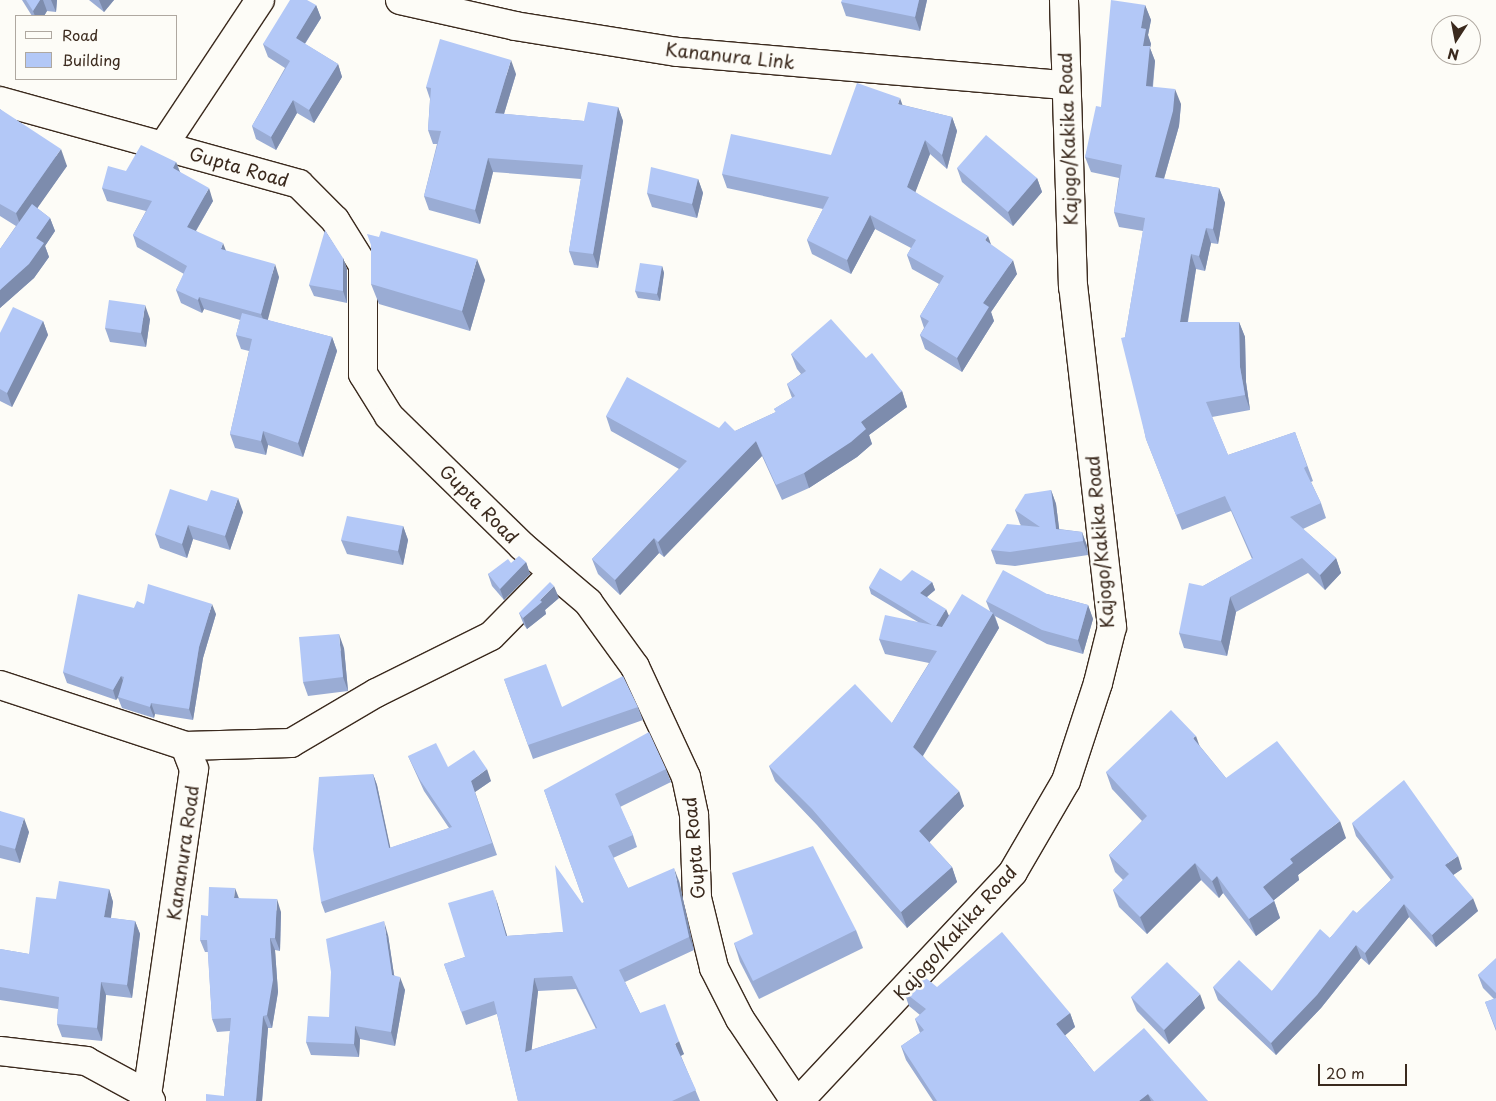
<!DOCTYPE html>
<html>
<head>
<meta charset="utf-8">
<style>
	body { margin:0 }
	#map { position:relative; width:1496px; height:1101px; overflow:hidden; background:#fdfcf7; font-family:"Playpen Sans",sans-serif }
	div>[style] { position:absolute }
	.roads { filter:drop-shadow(1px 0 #3b2a1e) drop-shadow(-1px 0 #3b2a1e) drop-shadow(0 1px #3b2a1e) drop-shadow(0 -1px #3b2a1e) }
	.street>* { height:28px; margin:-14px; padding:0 14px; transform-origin:14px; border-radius:14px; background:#fdfcf7 }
	.wall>* { inset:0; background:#9aacd4 }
	.shaded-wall>* { inset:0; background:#7d8cad }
	.building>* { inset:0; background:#b3c8f7 }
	span { translate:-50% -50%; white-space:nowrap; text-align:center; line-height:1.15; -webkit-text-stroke:5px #fdfcf7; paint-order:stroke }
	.street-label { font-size:18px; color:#3b2a1e }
	.legend { position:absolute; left:15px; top:15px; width:162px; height:65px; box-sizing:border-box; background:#fdfcf7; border:1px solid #afa8a0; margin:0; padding:6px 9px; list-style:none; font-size:15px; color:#3b2a1e }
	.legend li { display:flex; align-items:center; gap:10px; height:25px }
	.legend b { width:25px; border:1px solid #afa8a0 }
	.north { position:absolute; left:1431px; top:15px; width:50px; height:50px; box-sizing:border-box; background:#fdfcf7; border:1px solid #afa8a0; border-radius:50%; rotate:191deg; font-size:14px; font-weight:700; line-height:20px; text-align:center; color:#3b2a1e }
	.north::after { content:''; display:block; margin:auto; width:18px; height:22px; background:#3b2a1e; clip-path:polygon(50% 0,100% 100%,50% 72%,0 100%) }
	.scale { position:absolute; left:1318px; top:1064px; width:89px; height:22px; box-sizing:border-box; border:2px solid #3b2a1e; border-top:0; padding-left:6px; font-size:15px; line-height:18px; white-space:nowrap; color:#3b2a1e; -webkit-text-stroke:4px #fdfcf7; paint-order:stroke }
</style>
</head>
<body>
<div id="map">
	<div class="roads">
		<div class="street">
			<i style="left:400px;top:0;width:118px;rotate:12.7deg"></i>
			<i style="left:515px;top:26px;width:165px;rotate:9.1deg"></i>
			<i style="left:678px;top:52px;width:388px;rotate:4.9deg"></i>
			<i style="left:0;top:101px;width:310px;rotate:15.5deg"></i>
			<i style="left:299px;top:184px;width:51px;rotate:45deg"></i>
			<i style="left:335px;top:220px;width:53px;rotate:58.1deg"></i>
			<i style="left:363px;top:265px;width:109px;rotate:90deg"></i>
			<i style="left:363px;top:374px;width:49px;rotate:58.2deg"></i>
			<i style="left:389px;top:416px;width:186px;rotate:44.3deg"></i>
			<i style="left:522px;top:546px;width:87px;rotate:40.3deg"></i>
			<i style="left:588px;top:602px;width:80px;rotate:54.1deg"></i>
			<i style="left:635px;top:667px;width:121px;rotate:65.1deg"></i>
			<i style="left:686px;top:777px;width:39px;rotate:78deg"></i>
			<i style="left:694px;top:815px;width:83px;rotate:87.9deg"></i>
			<i style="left:697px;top:898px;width:72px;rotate:76.3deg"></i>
			<i style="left:714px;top:968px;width:57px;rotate:63deg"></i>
			<i style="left:740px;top:1019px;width:99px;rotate:56.1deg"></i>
			<i style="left:163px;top:146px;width:175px;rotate:-56.4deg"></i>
			<i style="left:0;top:685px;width:195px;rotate:18.2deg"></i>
			<i style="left:185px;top:746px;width:25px;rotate:69deg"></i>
			<i style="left:194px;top:769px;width:328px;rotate:98.2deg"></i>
			<i style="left:185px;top:746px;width:106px;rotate:-1.6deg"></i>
			<i style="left:291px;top:743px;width:99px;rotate:-30.5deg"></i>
			<i style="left:376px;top:693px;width:128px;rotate:-26.4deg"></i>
			<i style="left:491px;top:636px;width:88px;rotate:-45.5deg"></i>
			<i style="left:0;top:1051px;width:87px;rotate:6.6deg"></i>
			<i style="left:86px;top:1061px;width:69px;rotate:28.4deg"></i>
			<i style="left:147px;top:1094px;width:8px;rotate:60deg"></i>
			<i style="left:799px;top:1101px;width:313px;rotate:-46.9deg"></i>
			<i style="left:1013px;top:872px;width:105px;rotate:-59.8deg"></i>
			<i style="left:1066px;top:781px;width:103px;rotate:-71.9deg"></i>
			<i style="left:1098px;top:683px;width:58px;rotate:-76deg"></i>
			<i style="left:1112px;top:627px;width:342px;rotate:-96.5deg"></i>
			<i style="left:1073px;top:287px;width:287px;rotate:-91.8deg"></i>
		</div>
	</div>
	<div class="wall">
		<i style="clip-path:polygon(22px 0,57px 0,56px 12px,47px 11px,44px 16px,32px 16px)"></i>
		<i style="clip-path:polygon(89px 0,114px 0,104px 12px)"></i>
		<i style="clip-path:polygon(927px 0,920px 31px,846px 16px,841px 2px)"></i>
		<i style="clip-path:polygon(316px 5px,321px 18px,305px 44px,338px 64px,342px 77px,314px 123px,297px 113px,276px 150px,256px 139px,252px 126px,285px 68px,268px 57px,263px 44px)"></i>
		<i style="clip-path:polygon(1145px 5px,1151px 20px,1148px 35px,1151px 44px,1150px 48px,1155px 61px,1153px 87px,1181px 104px,1179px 126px,1164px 179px,1219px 188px,1225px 203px,1218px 244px,1211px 243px,1205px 271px,1196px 269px,1188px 322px,1239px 322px,1245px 337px,1246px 382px,1250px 410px,1212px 417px,1228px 455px,1295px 432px,1313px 481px,1311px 482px,1321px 503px,1326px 518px,1303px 529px,1336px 558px,1341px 573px,1325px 590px,1308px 573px,1236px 612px,1227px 656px,1184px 648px,1179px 633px,1203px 586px,1252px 559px,1231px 511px,1182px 530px,1146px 439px,1125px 337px,1143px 231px,1119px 227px,1114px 212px,1119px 178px,1091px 172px,1085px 157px,1101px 107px)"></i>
		<i style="clip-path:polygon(516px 74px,504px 114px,584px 121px,618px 107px,623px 121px,598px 268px,574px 265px,569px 251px,581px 179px,493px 172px,480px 224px,429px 210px,424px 196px,437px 144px,433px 144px,428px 130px,430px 99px,426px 87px)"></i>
		<i style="clip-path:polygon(903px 105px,952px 117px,957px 131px,947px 169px,930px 154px,915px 192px,991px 245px,1017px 274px,991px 312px,994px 321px,962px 372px,925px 349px,920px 335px,924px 328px,920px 316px,939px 284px,912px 269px,907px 255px,911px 248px,875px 229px,851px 274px,812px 254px,807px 240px,823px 209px,727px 188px,722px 174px,831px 155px)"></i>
		<i style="clip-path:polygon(0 109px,67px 166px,37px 208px,50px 218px,55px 231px,45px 246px,49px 257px,34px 278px,0 308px,0 249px,16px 226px,0 216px)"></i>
		<i style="clip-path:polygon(176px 162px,180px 172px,213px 201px,196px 231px,226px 251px,279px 277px,267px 320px,332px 337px,337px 351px,303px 457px,268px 445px,266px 455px,235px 448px,230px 434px,249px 351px,241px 349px,236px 335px,240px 320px,204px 309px,202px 313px,181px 303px,176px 290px,184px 274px,137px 247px,133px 235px,146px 211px,107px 201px,102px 188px,126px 171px)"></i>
		<i style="clip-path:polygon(957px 168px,1037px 178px,1042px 192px,1013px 226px,962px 182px)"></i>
		<i style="clip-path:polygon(698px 179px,703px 193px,697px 218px,652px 207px,647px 193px)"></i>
		<i style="clip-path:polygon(343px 258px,347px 269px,347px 303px,314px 296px,309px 285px)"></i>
		<i style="clip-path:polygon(662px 266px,664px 273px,660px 301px,638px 298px,635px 291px)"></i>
		<i style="clip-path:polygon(485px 280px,470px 331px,379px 304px,371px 284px)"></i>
		<i style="clip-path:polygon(150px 319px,146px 347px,110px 342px,105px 328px)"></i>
		<i style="clip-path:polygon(43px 321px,48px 335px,12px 407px,0 401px,0 333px)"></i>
		<i style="clip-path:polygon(791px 354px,866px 358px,902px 391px,907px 407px,869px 435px,872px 444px,857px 457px,809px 488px,782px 500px,762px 456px,664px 557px,659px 553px,620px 595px,598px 574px,592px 559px,679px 469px,611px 431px,606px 416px,719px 428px,735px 431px,776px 412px,774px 409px,792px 398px,787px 384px,801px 374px,797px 369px)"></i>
		<i style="clip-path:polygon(1051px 490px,1056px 504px,1059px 529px,1082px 532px,1087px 546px,1088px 555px,1015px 566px,996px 564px,991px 550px,1021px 525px,1020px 524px,1015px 510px)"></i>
		<i style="clip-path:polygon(207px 501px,243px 512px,230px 550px,193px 539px,187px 558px,160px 548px,155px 534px)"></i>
		<i style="clip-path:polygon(403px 526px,408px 540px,403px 565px,347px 554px,341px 540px)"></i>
		<i style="clip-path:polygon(526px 562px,530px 574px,504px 600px,492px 586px,488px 574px,511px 563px)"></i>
		<i style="clip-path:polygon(901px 581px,932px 582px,935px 590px,927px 597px,949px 616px,990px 611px,986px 601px,1047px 594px,1088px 605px,1093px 619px,1083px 654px,1047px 644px,995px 616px,999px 628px,923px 756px,964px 806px,929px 842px,952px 867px,957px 882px,907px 928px,817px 825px,775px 781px,769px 766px,892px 723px,929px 663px,885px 654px,879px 639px,918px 622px,871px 594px,869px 587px)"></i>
		<i style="clip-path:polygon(559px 598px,545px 610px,546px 614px,527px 629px,524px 625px,519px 613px)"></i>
		<i style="clip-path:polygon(144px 604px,216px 614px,203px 658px,193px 720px,155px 714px,154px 718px,122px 708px,118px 698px,116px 700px,67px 683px,63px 672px,134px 608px)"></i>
		<i style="clip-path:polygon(344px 648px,348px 691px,308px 696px,303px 682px)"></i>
		<i style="clip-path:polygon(504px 679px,562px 707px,638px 707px,643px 720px,533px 759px)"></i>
		<i style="clip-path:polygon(1199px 745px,1226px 778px,1346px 838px,1298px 875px,1299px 880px,1274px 900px,1280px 918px,1256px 936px,1223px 893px,1219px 898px,1201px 880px,1147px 934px,1119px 907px,1113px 890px,1123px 880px,1115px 872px,1109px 855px,1142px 821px,1112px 789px,1106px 772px)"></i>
		<i style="clip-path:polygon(408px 756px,491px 781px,475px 792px,497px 855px,325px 913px,321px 902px,373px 774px,377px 785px,390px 848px,449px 828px,424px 791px,413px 767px)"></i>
		<i style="clip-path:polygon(evenodd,666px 769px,671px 782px,620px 807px,633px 835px,637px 847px,613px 858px,628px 888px,679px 881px,694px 950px,625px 982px,640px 1013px,684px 1054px,681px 1056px,700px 1101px,518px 1101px,497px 1014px,466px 1025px,444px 964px,465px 957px,497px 902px,507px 936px,563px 932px,584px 902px,544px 790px,666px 769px,576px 989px,596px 1029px,531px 1050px,538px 991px,576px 989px)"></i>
		<i style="clip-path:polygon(0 811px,29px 832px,20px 863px,0 858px)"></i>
		<i style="clip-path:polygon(1352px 823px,1462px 869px,1453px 875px,1478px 911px,1436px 947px,1409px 917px,1369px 965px,1361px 958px,1321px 1008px,1276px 1055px,1218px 1000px,1213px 987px,1272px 991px,1357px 913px,1391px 880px,1356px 836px)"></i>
		<i style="clip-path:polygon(109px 889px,113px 902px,111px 918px,135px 921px,140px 934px,132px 998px,106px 995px,102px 1041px,62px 1037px,57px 1024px,58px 1009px,0 1000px,0 949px,29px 954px,56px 899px)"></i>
		<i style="clip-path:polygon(238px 898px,281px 912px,280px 951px,275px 950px,278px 992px,272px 1028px,268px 1028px,262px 1101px,206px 1101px,224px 1096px,230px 1031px,217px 1032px,212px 1019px,208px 952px,205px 952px,200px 940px,208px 916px)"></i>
		<i style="clip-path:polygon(856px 930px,863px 948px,759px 999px,740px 962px,734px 943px)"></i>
		<i style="clip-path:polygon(388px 935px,394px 975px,405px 990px,395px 1046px,360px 1039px,359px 1057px,311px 1055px,306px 1042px,329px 1017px)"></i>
		<i style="clip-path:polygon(1496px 959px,1496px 1031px,1485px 1002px,1494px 999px,1483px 988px,1478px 975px)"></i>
		<i style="clip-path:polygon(937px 987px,1070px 1013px,1075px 1027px,1065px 1035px,1094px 1072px,1208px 1101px,933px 1101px,906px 1060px,901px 1046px,920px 1033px,915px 1019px,920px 1015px,909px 1006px,904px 992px)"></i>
		<i style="clip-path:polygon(1131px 997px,1205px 1008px,1169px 1044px,1137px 1011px)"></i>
	</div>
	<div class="shaded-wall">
		<i style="clip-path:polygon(40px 0,43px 0,47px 11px,44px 16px,35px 16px,33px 11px)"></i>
		<i style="clip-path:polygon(51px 0,57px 0,56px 12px)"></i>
		<i style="clip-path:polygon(99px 0,114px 0,104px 12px)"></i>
		<i style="clip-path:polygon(919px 0,927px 0,920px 31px,915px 17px)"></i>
		<i style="clip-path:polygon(316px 5px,321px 18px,300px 51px,296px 38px)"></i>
		<i style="clip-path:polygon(1145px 5px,1151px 20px,1148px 35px,1151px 44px,1150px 48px,1155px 61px,1151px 101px,1146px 86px,1141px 28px)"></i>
		<i style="clip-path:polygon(511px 60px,516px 74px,500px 127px,495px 113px)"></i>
		<i style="clip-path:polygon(338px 64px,342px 77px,314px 123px,309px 110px)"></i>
		<i style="clip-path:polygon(1175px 89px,1181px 104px,1179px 126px,1160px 192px,1155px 177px)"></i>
		<i style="clip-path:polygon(900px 98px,905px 112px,898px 104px)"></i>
		<i style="clip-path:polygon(293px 100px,297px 113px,276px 150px,271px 137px)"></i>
		<i style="clip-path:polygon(618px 107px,623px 121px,598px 268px,593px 254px)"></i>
		<i style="clip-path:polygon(952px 117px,957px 131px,947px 169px,942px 155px)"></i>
		<i style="clip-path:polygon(925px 140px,930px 154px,912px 201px,907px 187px)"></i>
		<i style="clip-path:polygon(61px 149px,67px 166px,22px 230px,16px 213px)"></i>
		<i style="clip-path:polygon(488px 158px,493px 172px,480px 224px,475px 210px)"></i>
		<i style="clip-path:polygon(176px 162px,181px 175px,173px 168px)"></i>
		<i style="clip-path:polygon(1037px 178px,1042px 192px,1013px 226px,1008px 212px)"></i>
		<i style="clip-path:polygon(698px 179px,703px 193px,697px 218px,692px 204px)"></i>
		<i style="clip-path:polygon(209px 188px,213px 201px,191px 239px,187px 227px)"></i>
		<i style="clip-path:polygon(1219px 188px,1225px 203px,1218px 244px,1213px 229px)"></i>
		<i style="clip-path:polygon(870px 215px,875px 229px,851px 274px,847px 260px)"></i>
		<i style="clip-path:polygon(50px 218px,55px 231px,45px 246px,49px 257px,34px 278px,0 308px,0 290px)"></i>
		<i style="clip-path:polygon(1206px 228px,1211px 243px,1205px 271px,1199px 256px)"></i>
		<i style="clip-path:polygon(988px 236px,993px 250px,985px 240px)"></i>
		<i style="clip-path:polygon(223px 243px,228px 256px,221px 249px)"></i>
		<i style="clip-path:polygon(1191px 254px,1196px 269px,1185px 337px,1180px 322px)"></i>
		<i style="clip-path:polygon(343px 258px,347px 269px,347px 303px,343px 291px)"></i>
		<i style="clip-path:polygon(477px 259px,485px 280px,470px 331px,462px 311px)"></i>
		<i style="clip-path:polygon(1013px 260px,1017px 274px,991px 312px,994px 321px,962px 372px,957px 358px,983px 303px)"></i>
		<i style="clip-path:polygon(275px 264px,279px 277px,266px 327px,261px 314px)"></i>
		<i style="clip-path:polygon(662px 266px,664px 273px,660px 301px,657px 294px)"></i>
		<i style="clip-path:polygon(199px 297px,204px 309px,202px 313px,198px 300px)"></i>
		<i style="clip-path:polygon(145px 305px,150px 319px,146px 347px,141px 333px)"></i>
		<i style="clip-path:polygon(43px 321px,48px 335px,12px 407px,7px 393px)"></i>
		<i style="clip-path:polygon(1239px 322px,1245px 337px,1246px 382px,1250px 410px,1245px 395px,1240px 367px)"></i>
		<i style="clip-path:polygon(332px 337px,337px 351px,303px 457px,298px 443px)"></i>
		<i style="clip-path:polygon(902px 391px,907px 407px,869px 435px,872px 444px,857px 457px,809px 488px,804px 473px,861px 422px)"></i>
		<i style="clip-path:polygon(263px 431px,268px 445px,266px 455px,261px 441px)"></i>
		<i style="clip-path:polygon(756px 441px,762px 456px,664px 557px,658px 542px)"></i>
		<i style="clip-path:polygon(1051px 490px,1056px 504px,1061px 543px,1056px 529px)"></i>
		<i style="clip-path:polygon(238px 498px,243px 512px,230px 550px,225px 536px)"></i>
		<i style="clip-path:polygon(188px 525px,193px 539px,187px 558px,182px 544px)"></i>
		<i style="clip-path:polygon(403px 526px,408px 540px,403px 565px,398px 551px)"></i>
		<i style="clip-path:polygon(1082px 532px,1087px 546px,1088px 555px,1083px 541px)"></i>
		<i style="clip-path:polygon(654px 538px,659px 553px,620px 595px,615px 580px)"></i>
		<i style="clip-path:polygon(1336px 558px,1341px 573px,1325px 590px,1320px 575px)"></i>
		<i style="clip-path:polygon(526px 562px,530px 574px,504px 600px,500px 589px)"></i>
		<i style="clip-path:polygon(932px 582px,935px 590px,923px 600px,920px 593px)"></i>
		<i style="clip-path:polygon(554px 586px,559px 598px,545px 610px,546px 614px,527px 629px,523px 618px,540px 600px)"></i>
		<i style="clip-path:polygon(1230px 597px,1236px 612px,1227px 656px,1221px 641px)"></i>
		<i style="clip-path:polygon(212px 604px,216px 614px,203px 658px,193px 720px,189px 709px,199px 647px)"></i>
		<i style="clip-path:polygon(1088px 605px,1093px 619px,1083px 654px,1078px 640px)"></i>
		<i style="clip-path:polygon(946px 609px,949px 616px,938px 634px,935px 627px)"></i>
		<i style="clip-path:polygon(993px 613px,999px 628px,919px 762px,913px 747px)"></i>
		<i style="clip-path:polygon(339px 634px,344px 648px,348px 691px,343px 677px)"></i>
		<i style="clip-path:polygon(121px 676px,125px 686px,116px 700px,113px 690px)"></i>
		<i style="clip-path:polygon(151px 703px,155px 714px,154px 718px,150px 707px)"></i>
		<i style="clip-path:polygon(1196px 736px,1202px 753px,1193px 738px)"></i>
		<i style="clip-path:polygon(487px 769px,491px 781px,475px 792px,497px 855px,471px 781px)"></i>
		<i style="clip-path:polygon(373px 774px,377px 785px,393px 860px,389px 848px)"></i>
		<i style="clip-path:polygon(959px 791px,964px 806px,925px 847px,919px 831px)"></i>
		<i style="clip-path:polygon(24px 818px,29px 832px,20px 863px,15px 849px)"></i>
		<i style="clip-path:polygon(1340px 821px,1346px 838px,1298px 875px,1299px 880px,1269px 904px,1263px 887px,1290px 859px)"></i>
		<i style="clip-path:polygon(1458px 856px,1462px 869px,1449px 878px,1445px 865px)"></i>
		<i style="clip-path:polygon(1195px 863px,1201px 880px,1147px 934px,1140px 917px)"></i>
		<i style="clip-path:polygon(952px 867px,957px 882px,907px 928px,901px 912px)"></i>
		<i style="clip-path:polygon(674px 868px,679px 881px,694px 950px,689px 937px)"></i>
		<i style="clip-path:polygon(1217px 876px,1223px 893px,1219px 898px,1212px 881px)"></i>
		<i style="clip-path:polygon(235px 888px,240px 901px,234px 898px)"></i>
		<i style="clip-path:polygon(109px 889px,113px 902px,109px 930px,104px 917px)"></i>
		<i style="clip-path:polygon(493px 890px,497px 902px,511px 949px,506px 936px)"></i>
		<i style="clip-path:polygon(1473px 898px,1478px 911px,1436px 947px,1432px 935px)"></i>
		<i style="clip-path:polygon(277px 899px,281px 912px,280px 951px,275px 938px)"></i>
		<i style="clip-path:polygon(1274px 901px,1280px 918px,1256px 936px,1249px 919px)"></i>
		<i style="clip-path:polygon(1404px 904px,1409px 917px,1369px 965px,1365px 953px)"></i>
		<i style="clip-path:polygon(135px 921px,140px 934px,132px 998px,127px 985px)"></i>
		<i style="clip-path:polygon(384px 921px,388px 935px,396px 988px,392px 975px)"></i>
		<i style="clip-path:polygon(270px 938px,275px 950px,278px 992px,272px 1028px,267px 1015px)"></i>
		<i style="clip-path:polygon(1356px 945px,1361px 958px,1321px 1008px,1276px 1055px,1271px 1043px)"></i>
		<i style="clip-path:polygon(400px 977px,405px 990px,395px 1046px,391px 1032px)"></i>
		<i style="clip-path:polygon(534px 978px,538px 991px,530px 1065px,525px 1052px)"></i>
		<i style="clip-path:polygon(101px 982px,106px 995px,102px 1041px,97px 1028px)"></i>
		<i style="clip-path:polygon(1200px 994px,1205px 1008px,1169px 1044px,1164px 1030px)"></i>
		<i style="clip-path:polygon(1070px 1013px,1075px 1027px,1062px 1038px,1056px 1024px)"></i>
		<i style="clip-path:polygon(263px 1016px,268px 1028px,262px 1101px,256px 1101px)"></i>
		<i style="clip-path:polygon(355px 1026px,360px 1039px,359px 1057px,354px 1044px)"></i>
		<i style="clip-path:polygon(679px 1041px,684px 1054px,680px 1056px,675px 1044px)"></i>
		<i style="clip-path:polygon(1148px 1094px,1151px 1101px,1139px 1101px)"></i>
	</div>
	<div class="building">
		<i style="clip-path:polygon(26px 0,40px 0,33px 11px)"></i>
		<i style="clip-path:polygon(290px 0,307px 0,316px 5px,296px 38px,338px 64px,309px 110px,293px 100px,271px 137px,252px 126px,290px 61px,263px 44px)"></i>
		<i style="clip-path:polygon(842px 0,919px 0,915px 17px,841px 2px)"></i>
		<i style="clip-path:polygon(1111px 0,1145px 5px,1141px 28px,1146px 29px,1143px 46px,1150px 46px,1146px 86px,1175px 89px,1173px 111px,1155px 177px,1219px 188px,1213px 229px,1206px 228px,1199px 256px,1191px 254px,1180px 322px,1239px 322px,1240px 367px,1245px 395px,1206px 402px,1228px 455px,1295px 432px,1307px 466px,1304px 468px,1321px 503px,1290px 517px,1336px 558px,1320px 575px,1302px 558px,1230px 597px,1221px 641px,1179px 633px,1189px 583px,1203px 586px,1253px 558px,1225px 496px,1176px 515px,1146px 439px,1121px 338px,1125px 337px,1145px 218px,1114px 212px,1122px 165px,1085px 157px,1096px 106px,1101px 107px)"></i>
		<i style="clip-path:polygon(440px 39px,511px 60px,495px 113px,584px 121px,588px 102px,618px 107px,593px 254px,569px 251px,583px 165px,488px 158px,475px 210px,424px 196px,441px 131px,428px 130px,431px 88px,426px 87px)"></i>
		<i style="clip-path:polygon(857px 83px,900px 98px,898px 104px,952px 117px,942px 155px,925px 140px,907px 187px,988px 236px,985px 240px,1013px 260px,983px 303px,989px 307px,957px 358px,920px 335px,929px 321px,920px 316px,944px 276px,907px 255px,916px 240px,870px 215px,847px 260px,807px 240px,829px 197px,722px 174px,731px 134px,831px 155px)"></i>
		<i style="clip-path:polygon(0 109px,61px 149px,16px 213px,0 204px)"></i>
		<i style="clip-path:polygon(986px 135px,1037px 178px,1008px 212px,957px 168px)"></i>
		<i style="clip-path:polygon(141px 145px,176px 162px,173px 168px,209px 188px,187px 227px,223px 243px,221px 249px,275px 264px,261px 314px,199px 297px,198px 300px,176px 290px,187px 266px,133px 235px,152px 201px,102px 188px,108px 166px,126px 171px)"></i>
		<i style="clip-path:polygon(651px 167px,698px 179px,692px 204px,647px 193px)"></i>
		<i style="clip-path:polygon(32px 204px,50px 218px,36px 238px,44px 243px,29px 264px,0 290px,0 249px)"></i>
		<i style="clip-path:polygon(325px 230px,343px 258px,343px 291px,309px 285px)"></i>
		<i style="clip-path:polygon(381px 231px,477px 259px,462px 311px,371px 284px,371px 245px,367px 234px,379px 237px)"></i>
		<i style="clip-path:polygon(640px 263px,662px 266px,657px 294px,635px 291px)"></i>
		<i style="clip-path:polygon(109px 300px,145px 305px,141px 333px,105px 328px)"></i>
		<i style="clip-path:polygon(13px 307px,43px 321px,7px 393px,0 389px,0 333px)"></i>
		<i style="clip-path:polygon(242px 313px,332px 337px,298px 443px,263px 431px,261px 441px,230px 434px,252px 339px,236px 335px)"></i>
		<i style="clip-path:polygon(831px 319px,866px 358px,872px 353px,902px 391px,861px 422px,866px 429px,851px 442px,804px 473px,776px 485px,756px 441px,658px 542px,654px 538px,615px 580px,592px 559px,687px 461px,606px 416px,627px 377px,719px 428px,725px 421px,735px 431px,776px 412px,774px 409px,795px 396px,787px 384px,806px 371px,791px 354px)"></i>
		<i style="clip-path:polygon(170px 489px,207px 501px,211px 490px,238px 498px,225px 536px,188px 525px,182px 544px,155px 534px)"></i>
		<i style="clip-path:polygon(1051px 490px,1056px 529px,1082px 532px,1083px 541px,1010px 552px,991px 550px,1007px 524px,1040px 527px,1015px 510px,1025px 494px)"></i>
		<i style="clip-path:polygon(347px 516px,403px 526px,398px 551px,341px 540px)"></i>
		<i style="clip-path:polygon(519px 556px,526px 562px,500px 589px,488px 574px,508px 559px,511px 563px)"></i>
		<i style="clip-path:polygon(880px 568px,901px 581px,912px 570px,932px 582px,920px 593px,946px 609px,936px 626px,932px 625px,869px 587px)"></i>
		<i style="clip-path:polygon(1003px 570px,1047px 594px,1088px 605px,1078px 640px,1042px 630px,986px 601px)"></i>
		<i style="clip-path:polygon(550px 582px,554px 586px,540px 600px,542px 602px,523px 618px,519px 613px)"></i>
		<i style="clip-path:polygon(148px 584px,212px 604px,199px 647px,189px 709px,151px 703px,150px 707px,118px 697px,124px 677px,121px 676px,113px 690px,63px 672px,78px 594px,134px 608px,137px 601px,144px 604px)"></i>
		<i style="clip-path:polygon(962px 594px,993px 613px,913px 747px,959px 791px,919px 831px,952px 867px,901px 912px,812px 809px,769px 766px,855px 684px,892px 723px,937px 651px,879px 639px,885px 615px,942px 627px)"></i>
		<i style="clip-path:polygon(339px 634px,343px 677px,303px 682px,299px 637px)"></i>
		<i style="clip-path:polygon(546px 664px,562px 707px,623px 676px,638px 707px,528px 745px,504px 679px)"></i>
		<i style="clip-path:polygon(1171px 710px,1196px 736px,1193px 738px,1226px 778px,1277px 741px,1340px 821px,1290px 859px,1293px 863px,1263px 887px,1274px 901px,1249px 919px,1217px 876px,1212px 881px,1195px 863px,1140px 917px,1113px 890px,1129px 874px,1109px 855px,1147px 816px,1106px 772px)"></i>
		<i style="clip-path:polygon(evenodd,649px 732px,666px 769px,615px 794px,633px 835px,608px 846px,628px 888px,674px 868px,689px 937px,619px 970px,640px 1013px,665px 1004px,679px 1041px,675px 1044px,696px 1090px,672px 1101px,518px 1101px,494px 1001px,461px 1012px,444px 964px,465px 957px,448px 903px,493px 890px,506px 936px,563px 932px,555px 865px,582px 903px,584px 902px,544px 790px,649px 732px,572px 976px,597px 1028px,525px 1052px,534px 978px,572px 976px)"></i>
		<i style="clip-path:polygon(436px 743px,448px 767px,474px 750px,487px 769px,471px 781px,492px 843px,321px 902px,313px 849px,319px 777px,373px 774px,389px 848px,452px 827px,420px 780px,408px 756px)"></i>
		<i style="clip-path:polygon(1404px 780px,1458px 856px,1445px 865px,1473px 898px,1432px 935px,1404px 904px,1365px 953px,1356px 945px,1317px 995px,1271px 1043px,1213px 987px,1239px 960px,1272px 991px,1320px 929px,1330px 938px,1353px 910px,1357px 913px,1394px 877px,1352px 823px)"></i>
		<i style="clip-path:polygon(0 811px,24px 818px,15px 849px,0 845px)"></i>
		<i style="clip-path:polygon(813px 846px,856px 930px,753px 981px,734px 943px,753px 934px,732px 873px)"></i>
		<i style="clip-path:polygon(59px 881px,109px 889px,104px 917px,135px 921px,127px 985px,101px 982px,97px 1028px,57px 1024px,59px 997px,0 987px,0 949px,29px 954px,36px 897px,56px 899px)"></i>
		<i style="clip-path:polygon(209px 887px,235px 888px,234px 898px,277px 899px,275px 938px,270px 938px,273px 980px,267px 1015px,263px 1016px,256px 1101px,206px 1101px,206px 1094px,224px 1096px,231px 1018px,212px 1019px,207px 940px,200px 940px,201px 915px,208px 916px)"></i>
		<i style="clip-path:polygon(384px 921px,392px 975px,400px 977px,391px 1032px,355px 1026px,354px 1044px,306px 1042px,308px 1016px,329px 1017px,331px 972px,326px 939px)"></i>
		<i style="clip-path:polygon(1002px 932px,1070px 1013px,1056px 1024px,1094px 1072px,1144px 1028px,1208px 1101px,1154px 1101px,1148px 1094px,1139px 1101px,937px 1101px,901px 1046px,924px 1030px,915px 1019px,926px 1009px,904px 992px,921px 974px,937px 987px)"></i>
		<i style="clip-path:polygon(1496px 958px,1496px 993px,1478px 975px)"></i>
		<i style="clip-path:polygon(1167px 962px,1200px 994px,1164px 1030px,1131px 997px)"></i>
		<i style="clip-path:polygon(1496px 998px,1496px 1029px,1485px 1002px)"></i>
	</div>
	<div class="street-label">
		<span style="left:730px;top:56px;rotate:6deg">Kananura Link</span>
		<span style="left:1068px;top:139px;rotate:-92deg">Kajogo/Kakika Road</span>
		<span style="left:239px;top:167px;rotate:16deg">Gupta Road</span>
		<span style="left:479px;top:504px;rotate:45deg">Gupta Road</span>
		<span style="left:1100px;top:542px;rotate:-95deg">Kajogo/Kakika Road</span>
		<span style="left:694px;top:848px;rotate:-95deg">Gupta Road</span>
		<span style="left:183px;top:853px;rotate:-82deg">Kananura Road</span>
		<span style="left:955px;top:933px;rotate:-48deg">Kajogo/Kakika Road</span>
	</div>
	<ul class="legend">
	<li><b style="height:6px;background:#fdfcf7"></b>Road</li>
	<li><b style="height:14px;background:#b3c8f7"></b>Building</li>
	</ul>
	<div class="north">N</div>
	<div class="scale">20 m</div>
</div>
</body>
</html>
